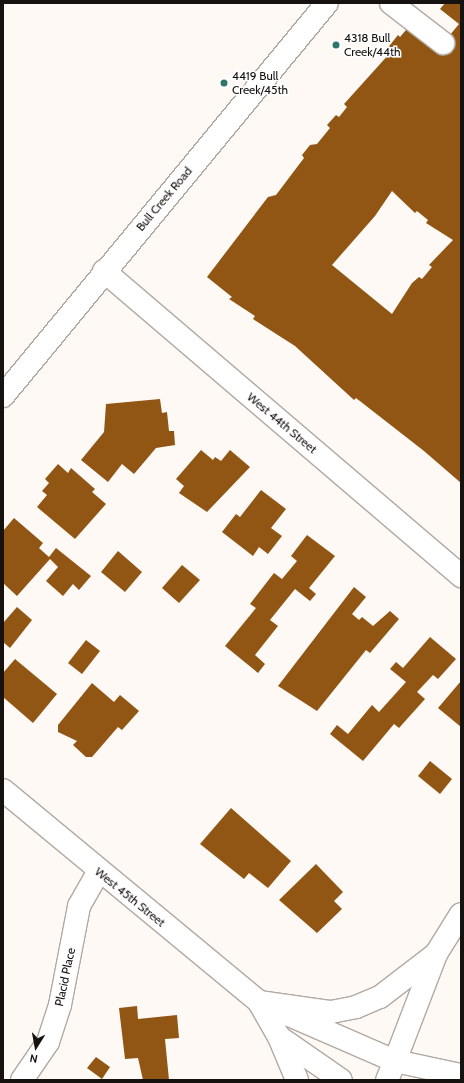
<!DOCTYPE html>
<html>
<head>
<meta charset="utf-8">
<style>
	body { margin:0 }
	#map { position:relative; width:464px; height:1083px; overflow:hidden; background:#fef9f5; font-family:Cabin,sans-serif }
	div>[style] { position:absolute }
	.building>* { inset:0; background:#915613 }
	.roads { filter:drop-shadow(1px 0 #b1a9a3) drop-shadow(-1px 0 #b1a9a3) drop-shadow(0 1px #b1a9a3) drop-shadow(0 -1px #b1a9a3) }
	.minor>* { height:22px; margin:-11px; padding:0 11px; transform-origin:11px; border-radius:11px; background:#fff }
	.major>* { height:22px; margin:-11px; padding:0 11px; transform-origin:11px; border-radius:11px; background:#fff }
	.highway>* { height:22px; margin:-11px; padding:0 11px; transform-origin:11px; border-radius:11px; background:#fff }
	.dots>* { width:11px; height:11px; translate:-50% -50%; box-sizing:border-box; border:2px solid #fff; border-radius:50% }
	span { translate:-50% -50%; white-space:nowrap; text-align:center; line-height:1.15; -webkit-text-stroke:3px #fff; paint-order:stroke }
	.poi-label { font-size:12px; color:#15120f }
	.left { translate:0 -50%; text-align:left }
	.street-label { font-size:12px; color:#15120f }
	.frame { position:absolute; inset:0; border:4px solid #15120f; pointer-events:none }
	.north { position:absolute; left:16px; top:1027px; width:40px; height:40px; -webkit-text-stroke:3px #fff; paint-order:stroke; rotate:191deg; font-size:11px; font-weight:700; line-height:16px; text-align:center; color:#15120f }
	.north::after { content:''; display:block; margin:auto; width:14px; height:18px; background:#15120f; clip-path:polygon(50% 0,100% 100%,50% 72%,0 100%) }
</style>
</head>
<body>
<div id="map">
	<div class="building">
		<i style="clip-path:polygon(evenodd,445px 3px,461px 3px,461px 483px,424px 451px,356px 398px,354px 400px,295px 346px,253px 319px,255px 316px,229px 299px,232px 297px,207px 277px,268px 197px,276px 195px,304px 158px,302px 155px,310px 145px,317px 144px,330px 128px,327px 125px,336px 115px,339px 117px,347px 107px,344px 104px,390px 53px,386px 50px,398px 35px,400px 37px,412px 23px,441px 46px,459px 24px,440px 9px,445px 3px,392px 191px,415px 213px,417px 211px,428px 220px,426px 223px,453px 240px,429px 265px,432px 267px,422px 279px,419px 277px,412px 283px,392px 314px,332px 265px,375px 216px,392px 191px)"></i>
		<i style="clip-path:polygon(160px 399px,162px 413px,167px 412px,169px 431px,174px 431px,175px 445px,156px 448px,134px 474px,122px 464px,108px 482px,81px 460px,104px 432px,106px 404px)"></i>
		<i style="clip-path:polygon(201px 450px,213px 460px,215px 457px,221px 461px,230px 450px,250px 467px,207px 512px,179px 493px,184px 486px,176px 479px)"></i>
		<i style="clip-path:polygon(58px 464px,68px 473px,71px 468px,95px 489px,92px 492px,106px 504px,75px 539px,37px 507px,47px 495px,42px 491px,49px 483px,45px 479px)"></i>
		<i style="clip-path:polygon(261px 490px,286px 509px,271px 528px,282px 536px,268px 554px,259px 547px,253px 556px,222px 532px,236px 514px,240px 517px)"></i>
		<i style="clip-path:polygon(14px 518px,43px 543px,39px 548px,49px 557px,56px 548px,91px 576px,79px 590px,73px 584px,63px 596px,46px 581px,58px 567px,50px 559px,17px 596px,3px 583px,3px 531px)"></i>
		<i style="clip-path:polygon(307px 535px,335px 556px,309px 588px,316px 594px,310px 601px,295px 589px,270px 620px,278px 626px,255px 655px,265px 664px,258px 673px,225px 646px,256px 608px,250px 604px,274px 573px,282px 579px,297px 561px,291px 556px)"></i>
		<i style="clip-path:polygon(118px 551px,142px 572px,125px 592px,101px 572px)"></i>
		<i style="clip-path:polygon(182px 565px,200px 580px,179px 603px,162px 588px)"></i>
		<i style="clip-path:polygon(354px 587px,366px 597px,352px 614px,359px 620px,362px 617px,373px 626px,390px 611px,399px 619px,370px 653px,366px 650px,317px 711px,278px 686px)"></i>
		<i style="clip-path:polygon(17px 607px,32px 620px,10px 648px,3px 642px,3px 623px)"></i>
		<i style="clip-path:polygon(430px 637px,456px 659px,438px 679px,433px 675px,417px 692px,425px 699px,399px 728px,394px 724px,363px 761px,330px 734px,337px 725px,348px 734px,372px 705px,379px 712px,406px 682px,390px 669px,396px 662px,403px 668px)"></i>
		<i style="clip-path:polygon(86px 640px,100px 651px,82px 674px,68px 663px)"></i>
		<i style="clip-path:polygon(15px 659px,57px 694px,33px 723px,3px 697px,3px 673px)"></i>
		<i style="clip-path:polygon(461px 681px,461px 727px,438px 708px)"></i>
		<i style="clip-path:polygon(92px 683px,114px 702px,120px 695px,139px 711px,122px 730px,118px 727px,92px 757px,86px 757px,73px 745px,77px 741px,58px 732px,58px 725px)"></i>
		<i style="clip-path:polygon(430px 761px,452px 779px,440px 794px,418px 776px)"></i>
		<i style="clip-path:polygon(231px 808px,291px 861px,268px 888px,249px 873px,244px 879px,200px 844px)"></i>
		<i style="clip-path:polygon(316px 864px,343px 892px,334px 901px,342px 909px,317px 933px,279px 900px)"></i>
		<i style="clip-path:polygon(137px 1006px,138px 1019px,177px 1015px,179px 1038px,165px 1039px,169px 1080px,143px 1080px,138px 1058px,125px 1059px,119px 1008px)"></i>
		<i style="clip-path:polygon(96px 1057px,110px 1067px,102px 1079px,87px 1068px)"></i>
	</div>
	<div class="roads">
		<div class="minor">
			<i style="left:391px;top:3px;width:66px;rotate:37.6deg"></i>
			<i style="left:104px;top:271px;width:470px;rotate:40.5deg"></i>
			<i style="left:3px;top:396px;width:509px;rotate:-50.5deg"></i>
			<i style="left:22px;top:1080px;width:46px;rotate:-55.6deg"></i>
			<i style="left:48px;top:1042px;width:39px;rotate:-72deg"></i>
			<i style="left:60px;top:1005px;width:101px;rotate:-79.1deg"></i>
			<i style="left:79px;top:906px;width:40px;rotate:-60.3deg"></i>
		</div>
		<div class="major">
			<i style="left:3px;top:790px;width:332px;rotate:39.6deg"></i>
			<i style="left:259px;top:1002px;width:148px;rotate:23.5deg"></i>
			<i style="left:395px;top:1061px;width:67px;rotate:12deg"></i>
			<i style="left:259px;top:1002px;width:40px;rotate:60.3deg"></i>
			<i style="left:279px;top:1037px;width:75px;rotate:34.7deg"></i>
			<i style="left:279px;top:1037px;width:47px;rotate:67.3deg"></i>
			<i style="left:387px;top:1080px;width:21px;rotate:-67deg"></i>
		</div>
		<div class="highway">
			<i style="left:259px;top:1002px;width:73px;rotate:7.9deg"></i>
			<i style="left:331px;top:1012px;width:25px;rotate:-11deg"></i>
			<i style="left:356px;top:1007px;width:26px;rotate:-23deg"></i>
			<i style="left:380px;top:997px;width:71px;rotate:-37.5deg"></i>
			<i style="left:395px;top:1061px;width:115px;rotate:-69deg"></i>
			<i style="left:436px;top:954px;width:47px;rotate:-58deg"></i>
		</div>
	</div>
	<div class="dots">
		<i style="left:336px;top:45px;background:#2e756d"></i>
		<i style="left:224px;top:83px;background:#2e756d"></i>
	</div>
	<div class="poi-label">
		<span class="left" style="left:344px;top:45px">4318 Bull<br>Creek/44th</span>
		<span class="left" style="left:232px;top:83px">4419 Bull<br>Creek/45th</span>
	</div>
	<div class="street-label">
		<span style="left:164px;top:199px;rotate:-50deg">Bull Creek Road</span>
		<span style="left:282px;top:423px;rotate:40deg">West 44th Street</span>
		<span style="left:130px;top:897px;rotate:39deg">West 45th Street</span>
		<span style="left:65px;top:977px;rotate:-78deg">Placid Place</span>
	</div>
	<div class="frame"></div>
	<div class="north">N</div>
</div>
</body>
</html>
